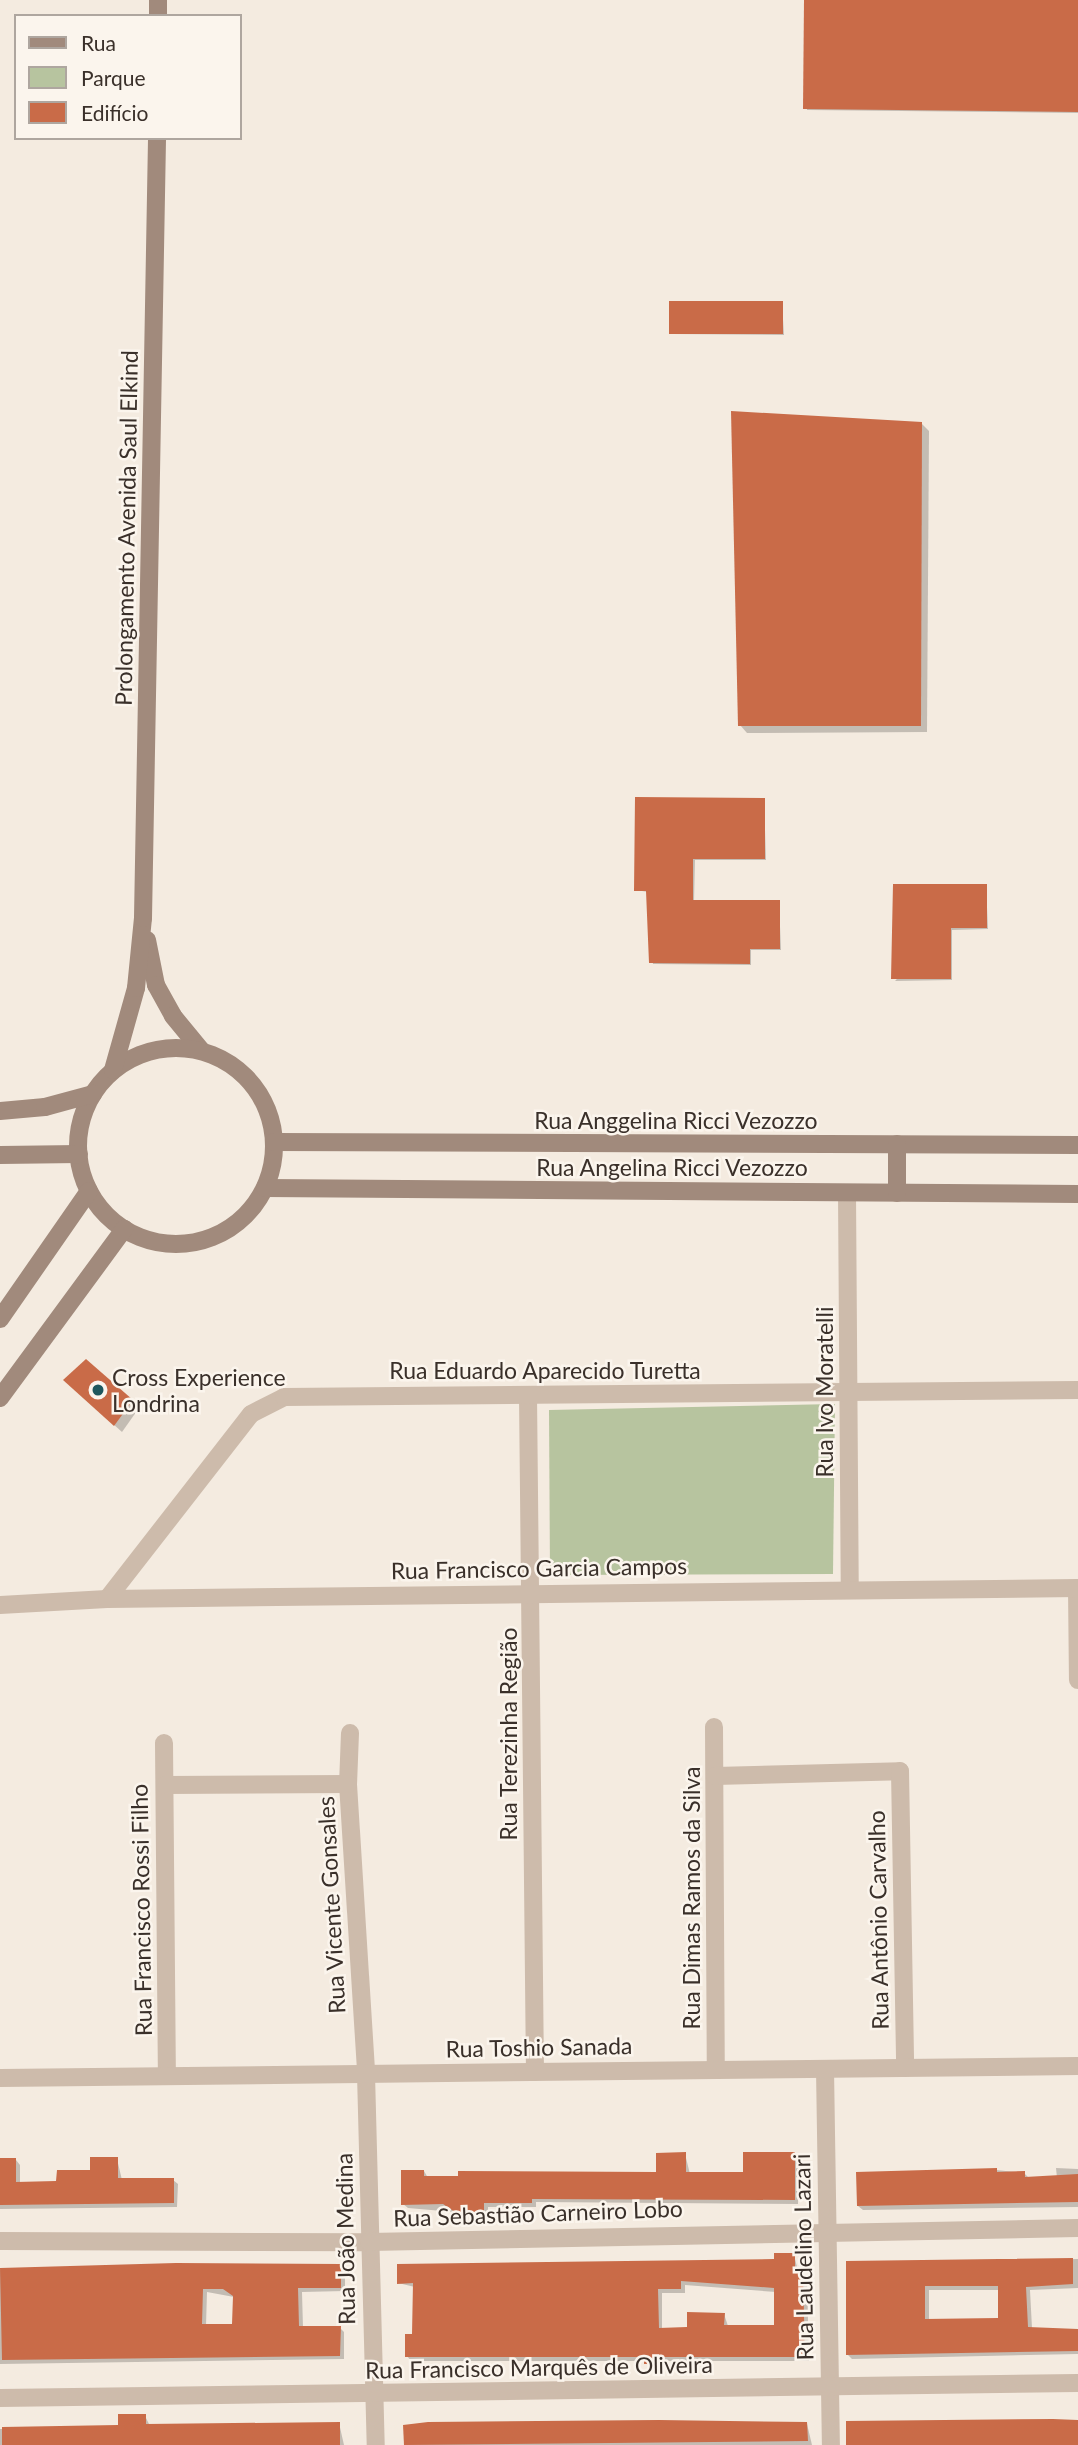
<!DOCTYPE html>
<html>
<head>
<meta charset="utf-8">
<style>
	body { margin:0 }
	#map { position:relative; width:1078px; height:2445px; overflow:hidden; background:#f4ebe0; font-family:Lato,sans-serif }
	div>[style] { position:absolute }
	.green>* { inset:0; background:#b7c49f }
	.shadow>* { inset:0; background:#0003 }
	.building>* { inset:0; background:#c96b48 }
	.street>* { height:18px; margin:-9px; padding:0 9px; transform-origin:9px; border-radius:9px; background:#cdbbab }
	.secondary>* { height:18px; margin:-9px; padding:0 9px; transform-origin:9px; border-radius:9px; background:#a18a7c }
	.secondary>.ring { margin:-9px; padding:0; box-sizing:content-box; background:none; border:18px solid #a18a7c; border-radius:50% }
	.dots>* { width:19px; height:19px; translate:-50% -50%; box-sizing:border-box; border:4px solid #fbf5ed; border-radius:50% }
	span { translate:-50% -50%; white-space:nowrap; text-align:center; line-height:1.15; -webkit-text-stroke:5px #fbf5ed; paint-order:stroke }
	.street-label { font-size:23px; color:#3a302a }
	.poi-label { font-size:23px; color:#3a302a }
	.left { translate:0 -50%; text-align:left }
	.legend { position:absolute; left:14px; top:14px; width:228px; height:126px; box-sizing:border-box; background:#fbf5ed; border:2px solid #aea69f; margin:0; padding:9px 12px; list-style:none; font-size:21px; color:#3a302a }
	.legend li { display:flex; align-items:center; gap:14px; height:35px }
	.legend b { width:35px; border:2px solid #aea69f }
</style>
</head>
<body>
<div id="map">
	<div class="green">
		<i style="clip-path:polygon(835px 1404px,833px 1574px,550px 1575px,549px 1410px)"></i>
	</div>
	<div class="shadow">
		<i style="clip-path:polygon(805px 0,1078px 0,1078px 113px,807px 110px)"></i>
		<i style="clip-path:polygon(782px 302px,784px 335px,671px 334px)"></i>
		<i style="clip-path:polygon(922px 424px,929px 431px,927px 732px,747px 733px,740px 725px)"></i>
		<i style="clip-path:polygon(764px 799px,766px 860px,695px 860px,694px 902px,779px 902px,781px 950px,751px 950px,751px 965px,653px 964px,648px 892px,636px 890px)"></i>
		<i style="clip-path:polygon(986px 885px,988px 929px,952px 930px,952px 980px,895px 981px)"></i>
		<i style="clip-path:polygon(72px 1387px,132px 1401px,139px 1408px,122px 1432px)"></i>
		<i style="clip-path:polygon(794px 2153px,799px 2158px,798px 2204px,536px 2202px,536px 2207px,488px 2207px,488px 2215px,408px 2208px,403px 2204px,424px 2171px,428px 2178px,658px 2174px,685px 2154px,690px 2174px,745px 2174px)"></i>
		<i style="clip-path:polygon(117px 2159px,122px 2180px,173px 2180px,178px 2184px,177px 2207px,0 2209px,0 2160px,16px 2160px,20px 2165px,20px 2183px,58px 2183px)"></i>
		<i style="clip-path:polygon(1056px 2168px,1078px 2169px,1078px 2207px,863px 2210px,858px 2206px,996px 2170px,1024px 2173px,1029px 2178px,1057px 2178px)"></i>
		<i style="clip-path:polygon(evenodd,794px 2255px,799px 2275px,807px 2280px,809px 2361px,662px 2361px,662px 2368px,650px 2368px,646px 2361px,411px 2361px,407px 2356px,413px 2336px,415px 2287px,398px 2283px,776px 2261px,794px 2255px,685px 2285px,776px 2292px,776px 2326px,728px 2326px,724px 2314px,689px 2329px,662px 2330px,662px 2293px,685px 2293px,685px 2285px)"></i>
		<i style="clip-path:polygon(evenodd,1078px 2259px,1078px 2288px,1030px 2290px,1032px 2328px,1078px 2331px,1078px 2354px,852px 2359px,847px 2354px,848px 2263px,1078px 2259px,929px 2290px,999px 2290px,1000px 2320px,929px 2321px,929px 2290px)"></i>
		<i style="clip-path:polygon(evenodd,340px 2266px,345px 2271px,345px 2291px,302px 2292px,303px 2328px,340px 2328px,344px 2332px,344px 2359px,0 2364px,0 2270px,340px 2266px,207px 2292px,234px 2297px,234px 2325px,206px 2326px,207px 2292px)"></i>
		<i style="clip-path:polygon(145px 2416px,150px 2426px,339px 2423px,344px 2445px,0 2445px,0 2429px,120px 2427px)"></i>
		<i style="clip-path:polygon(807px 2424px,812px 2445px,406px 2445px,405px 2426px)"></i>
	</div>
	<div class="building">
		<i style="clip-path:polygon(804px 0,1078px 0,1078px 112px,803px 109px)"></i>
		<i style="clip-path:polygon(669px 301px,783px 301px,783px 334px,669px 334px)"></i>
		<i style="clip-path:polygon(731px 411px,922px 422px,921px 726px,738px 726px)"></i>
		<i style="clip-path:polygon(635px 797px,765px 798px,765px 859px,693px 859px,693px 900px,780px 900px,780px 949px,750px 949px,750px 964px,649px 963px,646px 891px,634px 891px)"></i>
		<i style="clip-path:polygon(893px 884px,987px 884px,987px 928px,951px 928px,951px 979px,891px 979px)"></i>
		<i style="clip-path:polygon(86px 1359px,133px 1400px,114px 1426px,63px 1380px)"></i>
		<i style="clip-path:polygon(686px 2152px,686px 2172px,743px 2172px,743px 2152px,795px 2152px,795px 2200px,532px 2199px,532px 2203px,484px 2203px,484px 2212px,455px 2212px,443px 2204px,401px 2205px,401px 2170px,424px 2170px,424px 2176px,458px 2176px,458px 2171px,656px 2172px,656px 2153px)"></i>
		<i style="clip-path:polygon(90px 2157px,118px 2157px,118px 2178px,174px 2178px,174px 2203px,0 2205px,0 2158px,16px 2158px,16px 2182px,56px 2181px,57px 2170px,90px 2170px)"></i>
		<i style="clip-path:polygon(997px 2168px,997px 2172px,1025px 2171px,1025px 2177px,1078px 2174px,1078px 2202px,857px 2206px,856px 2172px)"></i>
		<i style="clip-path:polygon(evenodd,774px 2253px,795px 2253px,795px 2273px,803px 2273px,805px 2357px,659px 2357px,659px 2364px,644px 2364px,644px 2357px,405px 2357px,405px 2334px,412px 2334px,413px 2283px,397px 2284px,397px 2264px,774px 2259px,774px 2253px,681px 2281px,774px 2288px,774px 2325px,724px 2325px,725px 2313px,687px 2312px,687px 2327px,659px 2328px,658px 2289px,681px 2289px,681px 2281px)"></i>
		<i style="clip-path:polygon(evenodd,1073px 2258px,1073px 2284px,1026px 2287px,1028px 2327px,1078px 2329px,1078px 2351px,846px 2355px,846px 2261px,1073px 2258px,925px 2286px,998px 2286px,998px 2318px,925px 2319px,925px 2286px)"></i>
		<i style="clip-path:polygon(evenodd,176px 2263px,341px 2264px,341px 2288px,298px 2288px,299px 2326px,341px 2326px,340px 2356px,2px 2360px,0 2268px,176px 2263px,203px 2289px,223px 2289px,233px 2296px,232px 2324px,202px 2324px,203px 2289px)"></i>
		<i style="clip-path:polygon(118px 2414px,146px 2414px,146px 2424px,340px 2422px,340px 2445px,2px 2445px,2px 2427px,118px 2425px)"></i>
		<i style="clip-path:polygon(1053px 2419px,1078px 2420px,1078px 2445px,846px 2445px,846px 2421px)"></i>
		<i style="clip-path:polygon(659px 2420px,807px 2422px,808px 2441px,404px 2445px,403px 2425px,428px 2422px)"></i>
	</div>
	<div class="street">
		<i style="left:847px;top:1193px;width:397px;rotate:89.6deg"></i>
		<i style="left:528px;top:1395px;width:677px;rotate:89.41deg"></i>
		<i style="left:1077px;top:1588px;width:92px;rotate:89.4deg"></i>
		<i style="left:107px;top:1599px;width:234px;rotate:-52.1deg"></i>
		<i style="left:251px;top:1414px;width:37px;rotate:-27deg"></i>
		<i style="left:284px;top:1397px;width:794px;rotate:-0.51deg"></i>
		<i style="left:0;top:1605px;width:107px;rotate:-3.2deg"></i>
		<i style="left:107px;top:1599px;width:971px;rotate:-0.65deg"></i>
		<i style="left:714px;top:1727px;width:343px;rotate:89.7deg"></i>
		<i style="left:350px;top:1733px;width:51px;rotate:92.2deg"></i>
		<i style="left:348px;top:1784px;width:291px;rotate:86.4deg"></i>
		<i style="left:366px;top:2074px;width:371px;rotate:88.5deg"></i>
		<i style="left:164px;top:1743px;width:333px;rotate:89.5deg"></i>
		<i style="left:715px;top:1776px;width:185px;rotate:-1.5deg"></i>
		<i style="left:900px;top:1771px;width:297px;rotate:89deg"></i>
		<i style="left:165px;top:1785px;width:183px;rotate:-0.3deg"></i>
		<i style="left:825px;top:2069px;width:376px;rotate:89.1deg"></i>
		<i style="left:0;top:2078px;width:1078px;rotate:-0.64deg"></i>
		<i style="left:0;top:2241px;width:369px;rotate:0.2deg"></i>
		<i style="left:369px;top:2242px;width:709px;rotate:-1.13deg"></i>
		<i style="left:0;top:2398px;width:1078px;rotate:-0.8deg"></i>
	</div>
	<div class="secondary">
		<i style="left:158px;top:0;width:16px;rotate:90deg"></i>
		<i style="left:147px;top:940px;width:46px;rotate:78.7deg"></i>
		<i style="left:156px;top:985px;width:35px;rotate:61deg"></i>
		<i style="left:173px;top:1016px;width:44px;rotate:50.5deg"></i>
		<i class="ring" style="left:78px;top:1048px;width:178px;height:178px"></i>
		<i style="left:113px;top:1070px;width:85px;rotate:-74.3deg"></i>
		<i style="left:136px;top:988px;width:70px;rotate:-84.3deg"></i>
		<i style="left:143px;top:918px;width:780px;rotate:-88.97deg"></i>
		<i style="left:0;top:1111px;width:45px;rotate:-5.1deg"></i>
		<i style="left:45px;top:1107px;width:50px;rotate:-15.2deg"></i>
		<i style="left:274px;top:1142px;width:804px;rotate:0.21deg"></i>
		<i style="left:0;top:1155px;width:79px;rotate:-0.7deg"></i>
		<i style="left:265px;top:1188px;width:813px;rotate:0.42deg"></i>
		<i style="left:897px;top:1193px;width:49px;rotate:-90deg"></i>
		<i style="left:0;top:1319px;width:156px;rotate:-55.2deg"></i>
		<i style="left:0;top:1398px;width:210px;rotate:-53.7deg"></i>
	</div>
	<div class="dots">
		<i style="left:98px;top:1390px;background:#1e585e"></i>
	</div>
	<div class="street-label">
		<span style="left:126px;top:528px;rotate:-89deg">Prolongamento Avenida Saul Elkind</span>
		<span style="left:676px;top:1120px">Rua Anggelina Ricci Vezozzo</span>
		<span style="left:672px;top:1167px">Rua Angelina Ricci Vezozzo</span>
		<span style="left:545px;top:1370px">Rua Eduardo Aparecido Turetta</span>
		<span style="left:824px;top:1392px;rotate:-90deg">Rua Ivo Moratelli</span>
		<span style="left:539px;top:1568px;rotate:-1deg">Rua Francisco Garcia Campos</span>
		<span style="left:508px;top:1734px;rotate:-90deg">Rua Terezinha Região</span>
		<span style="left:691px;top:1898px;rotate:-90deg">Rua Dimas Ramos da Silva</span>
		<span style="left:331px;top:1905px;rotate:-93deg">Rua Vicente Gonsales</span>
		<span style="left:141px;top:1910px;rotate:-91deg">Rua Francisco Rossi Filho</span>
		<span style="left:878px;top:1920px;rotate:-91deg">Rua Antônio Carvalho</span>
		<span style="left:539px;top:2047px;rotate:-1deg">Rua Toshio Sanada</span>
		<span style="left:538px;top:2213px;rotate:-2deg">Rua Sebastião Carneiro Lobo</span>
		<span style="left:345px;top:2239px;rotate:-91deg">Rua João Medina</span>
		<span style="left:803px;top:2257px;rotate:-91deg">Rua Laudelino Lazari</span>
		<span style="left:539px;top:2367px;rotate:-1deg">Rua Francisco Marquês de Oliveira</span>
	</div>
	<div class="poi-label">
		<span class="left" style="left:112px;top:1390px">Cross Experience<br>Londrina</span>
	</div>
	<ul class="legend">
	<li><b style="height:9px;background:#a18a7c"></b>Rua</li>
	<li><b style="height:19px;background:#b7c49f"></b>Parque</li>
	<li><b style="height:19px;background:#c96b48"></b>Edifício</li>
	</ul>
</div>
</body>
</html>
